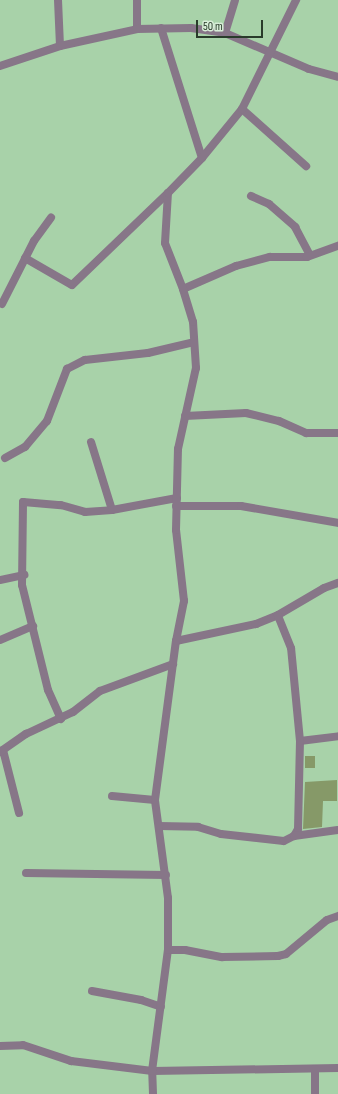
<!DOCTYPE html>
<html>
<head>
<meta charset="utf-8">
<style>
	body { margin:0 }
	#map { position:relative; width:338px; height:1094px; overflow:hidden; background:#a8d2a9; font-family:"Sofia Sans Condensed",sans-serif }
	div>[style] { position:absolute }
	.building>* { inset:0; background:#869968 }
	.street>* { height:8px; margin:-4px; padding:0 4px; transform-origin:4px; border-radius:4px; background:#877688 }
	span { translate:-50% -50%; white-space:nowrap; text-align:center; line-height:1.15; -webkit-text-stroke:3.5px #d7edd7; paint-order:stroke }
	.scale { position:absolute; left:196px; top:20px; width:67px; height:18px; box-sizing:border-box; border:2px solid #293b2a; border-top:0; padding-left:5px; font-size:12px; line-height:14px; white-space:nowrap; color:#293b2a; -webkit-text-stroke:3px #d7edd7; paint-order:stroke }
</style>
</head>
<body>
<div id="map">
	<div class="building">
		<i style="clip-path:polygon(305px 756px,315px 756px,315px 768px,305px 768px)"></i>
		<i style="clip-path:polygon(337px 780px,337px 801px,323px 801px,322px 827px,303px 829px,305px 782px)"></i>
	</div>
	<div class="street">
		<i style="left:58px;top:0;width:46px;rotate:87.5deg"></i>
		<i style="left:161px;top:28px;width:136px;rotate:72.5deg"></i>
		<i style="left:137px;top:29px;width:29px;rotate:-90deg"></i>
		<i style="left:225px;top:33px;width:34px;rotate:-73deg"></i>
		<i style="left:0;top:66px;width:63px;rotate:-18.4deg"></i>
		<i style="left:60px;top:46px;width:79px;rotate:-12.4deg"></i>
		<i style="left:137px;top:29px;width:54px;rotate:-1.1deg"></i>
		<i style="left:191px;top:28px;width:34px;rotate:8deg"></i>
		<i style="left:225px;top:33px;width:91px;rotate:23.2deg"></i>
		<i style="left:309px;top:69px;width:30px;rotate:15deg"></i>
		<i style="left:242px;top:109px;width:86px;rotate:41.7deg"></i>
		<i style="left:251px;top:196px;width:20px;rotate:24deg"></i>
		<i style="left:269px;top:204px;width:35px;rotate:41deg"></i>
		<i style="left:295px;top:227px;width:32px;rotate:62deg"></i>
		<i style="left:25px;top:258px;width:54px;rotate:29.9deg"></i>
		<i style="left:72px;top:285px;width:133px;rotate:-43.8deg"></i>
		<i style="left:183px;top:289px;width:58px;rotate:-23.5deg"></i>
		<i style="left:236px;top:266px;width:35px;rotate:-15deg"></i>
		<i style="left:270px;top:257px;width:37px"></i>
		<i style="left:307px;top:257px;width:33px;rotate:-20deg"></i>
		<i style="left:2px;top:304px;width:71px;rotate:-63.1deg"></i>
		<i style="left:34px;top:241px;width:29px;rotate:-54deg"></i>
		<i style="left:185px;top:416px;width:61px;rotate:-2.8deg"></i>
		<i style="left:246px;top:413px;width:34px;rotate:14deg"></i>
		<i style="left:279px;top:421px;width:30px;rotate:24deg"></i>
		<i style="left:306px;top:433px;width:32px"></i>
		<i style="left:91px;top:442px;width:71px;rotate:72.8deg"></i>
		<i style="left:5px;top:458px;width:23px;rotate:-29deg"></i>
		<i style="left:25px;top:447px;width:34px;rotate:-50deg"></i>
		<i style="left:47px;top:421px;width:56px;rotate:-69deg"></i>
		<i style="left:67px;top:369px;width:20px;rotate:-27deg"></i>
		<i style="left:85px;top:360px;width:63px;rotate:-6.3deg"></i>
		<i style="left:148px;top:353px;width:47px;rotate:-13.4deg"></i>
		<i style="left:176px;top:506px;width:65px"></i>
		<i style="left:241px;top:506px;width:98px;rotate:9.9deg"></i>
		<i style="left:0;top:580px;width:25px;rotate:-12deg"></i>
		<i style="left:0;top:640px;width:36px;rotate:-23deg"></i>
		<i style="left:176px;top:641px;width:82px;rotate:-12deg"></i>
		<i style="left:256px;top:624px;width:24px;rotate:-22deg"></i>
		<i style="left:278px;top:615px;width:53px;rotate:-30.4deg"></i>
		<i style="left:324px;top:588px;width:15px;rotate:-20deg"></i>
		<i style="left:61px;top:719px;width:32px;rotate:-114deg"></i>
		<i style="left:48px;top:690px;width:108px;rotate:-103.9deg"></i>
		<i style="left:22px;top:585px;width:83px;rotate:-89.3deg"></i>
		<i style="left:23px;top:502px;width:38px;rotate:5deg"></i>
		<i style="left:61px;top:505px;width:25px;rotate:16deg"></i>
		<i style="left:85px;top:512px;width:27px;rotate:-4deg"></i>
		<i style="left:112px;top:510px;width:66px;rotate:-10.5deg"></i>
		<i style="left:300px;top:741px;width:38px;rotate:-7deg"></i>
		<i style="left:3px;top:750px;width:65px;rotate:75.7deg"></i>
		<i style="left:0;top:752px;width:32px;rotate:-35deg"></i>
		<i style="left:26px;top:734px;width:52px;rotate:-25.1deg"></i>
		<i style="left:73px;top:712px;width:34px;rotate:-38deg"></i>
		<i style="left:100px;top:691px;width:78px;rotate:-20.3deg"></i>
		<i style="left:112px;top:796px;width:43px;rotate:5.3deg"></i>
		<i style="left:159px;top:826px;width:39px;rotate:1deg"></i>
		<i style="left:198px;top:827px;width:24px;rotate:17deg"></i>
		<i style="left:221px;top:834px;width:63px;rotate:6.3deg"></i>
		<i style="left:284px;top:841px;width:11px;rotate:-27deg"></i>
		<i style="left:294px;top:836px;width:8px;rotate:-60deg"></i>
		<i style="left:298px;top:829px;width:88px;rotate:-88.7deg"></i>
		<i style="left:300px;top:741px;width:93px;rotate:-95.5deg"></i>
		<i style="left:291px;top:648px;width:35px;rotate:-112deg"></i>
		<i style="left:294px;top:836px;width:44px;rotate:-7.8deg"></i>
		<i style="left:26px;top:873px;width:140px;rotate:0.8deg"></i>
		<i style="left:168px;top:950px;width:17px"></i>
		<i style="left:185px;top:950px;width:38px;rotate:11deg"></i>
		<i style="left:222px;top:957px;width:56px;rotate:-1deg"></i>
		<i style="left:278px;top:956px;width:8px;rotate:-14deg"></i>
		<i style="left:286px;top:954px;width:53px;rotate:-39.7deg"></i>
		<i style="left:327px;top:920px;width:12px;rotate:-20deg"></i>
		<i style="left:92px;top:991px;width:50px;rotate:10.4deg"></i>
		<i style="left:141px;top:1000px;width:21px;rotate:19deg"></i>
		<i style="left:0;top:1046px;width:23px;rotate:-2deg"></i>
		<i style="left:23px;top:1045px;width:51px;rotate:18.4deg"></i>
		<i style="left:71px;top:1061px;width:82px;rotate:7deg"></i>
		<i style="left:152px;top:1071px;width:186px;rotate:-0.9deg"></i>
		<i style="left:315px;top:1069px;width:25px;rotate:90deg"></i>
		<i style="left:153px;top:1094px;width:23px;rotate:-92deg"></i>
		<i style="left:152px;top:1071px;width:122px;rotate:-82.5deg"></i>
		<i style="left:168px;top:950px;width:52px;rotate:-90deg"></i>
		<i style="left:168px;top:898px;width:99px;rotate:-97.6deg"></i>
		<i style="left:155px;top:800px;width:160px;rotate:-82.5deg"></i>
		<i style="left:176px;top:641px;width:41px;rotate:-78.7deg"></i>
		<i style="left:184px;top:601px;width:71px;rotate:-96.4deg"></i>
		<i style="left:176px;top:530px;width:81px;rotate:-88.6deg"></i>
		<i style="left:178px;top:449px;width:83px;rotate:-77.5deg"></i>
		<i style="left:196px;top:368px;width:46px;rotate:-93.7deg"></i>
		<i style="left:193px;top:322px;width:34px;rotate:-107deg"></i>
		<i style="left:183px;top:289px;width:49px;rotate:-111.4deg"></i>
		<i style="left:165px;top:243px;width:50px;rotate:-86.6deg"></i>
		<i style="left:168px;top:193px;width:49px;rotate:-45.8deg"></i>
		<i style="left:202px;top:158px;width:63px;rotate:-50.8deg"></i>
		<i style="left:242px;top:109px;width:122px;rotate:-63.6deg"></i>
	</div>
	<div class="scale">50 m</div>
</div>
</body>
</html>
